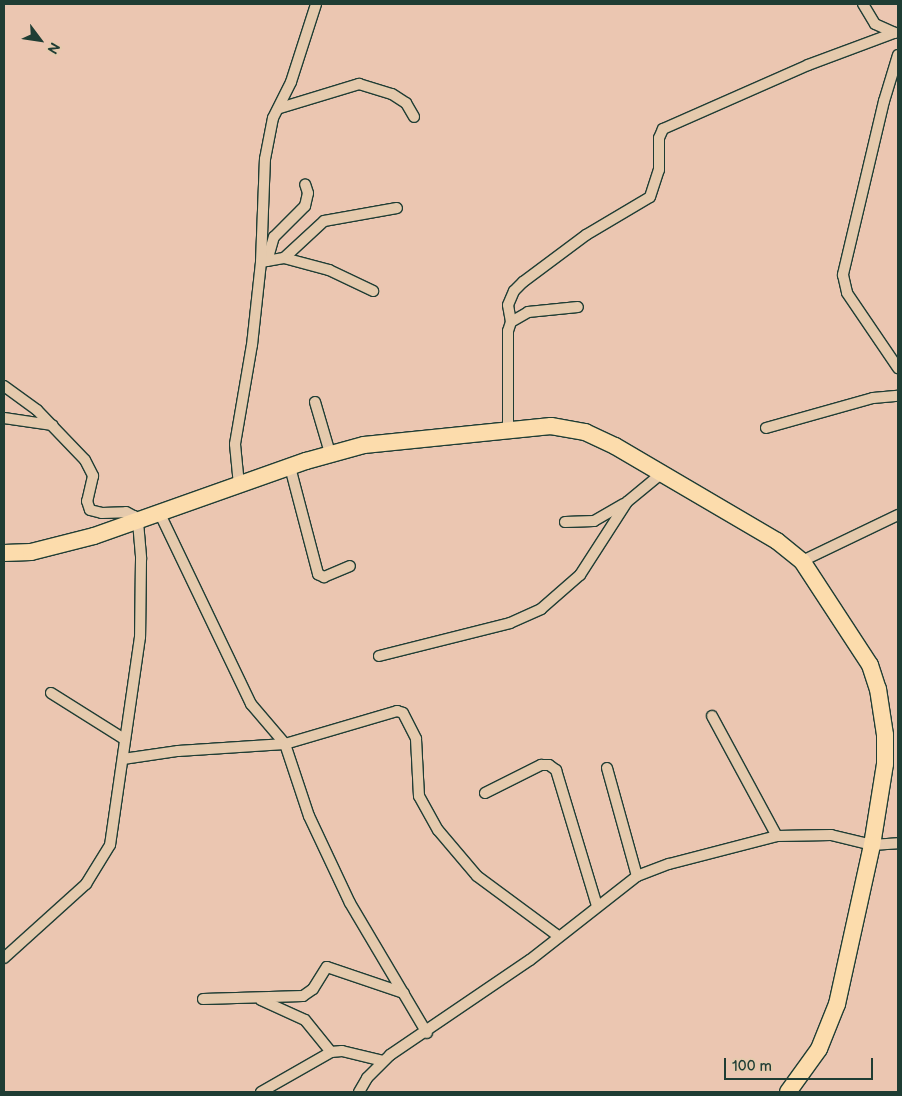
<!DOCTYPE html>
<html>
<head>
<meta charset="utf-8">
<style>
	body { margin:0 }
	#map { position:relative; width:902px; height:1096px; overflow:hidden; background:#ebc6b1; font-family:"Balsamiq Sans",sans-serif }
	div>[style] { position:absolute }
	.roads { filter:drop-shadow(1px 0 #1f3d34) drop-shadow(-1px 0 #1f3d34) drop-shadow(0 1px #1f3d34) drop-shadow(0 -1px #1f3d34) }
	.street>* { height:10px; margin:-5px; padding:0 5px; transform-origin:5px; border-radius:5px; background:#e5caad }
	.primary>* { height:16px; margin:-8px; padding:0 8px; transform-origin:8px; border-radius:8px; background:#fcdcac }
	span { translate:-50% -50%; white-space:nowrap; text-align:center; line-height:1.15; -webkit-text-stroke:5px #e5caad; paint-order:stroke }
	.frame { position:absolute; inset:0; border:5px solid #1f3d34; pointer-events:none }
	.north { position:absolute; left:15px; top:15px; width:50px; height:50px; -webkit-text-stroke:4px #e5caad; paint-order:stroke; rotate:121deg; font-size:14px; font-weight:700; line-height:20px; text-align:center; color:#1f3d34 }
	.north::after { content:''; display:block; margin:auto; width:18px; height:22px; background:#1f3d34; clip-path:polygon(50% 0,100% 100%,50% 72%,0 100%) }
	.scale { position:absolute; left:724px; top:1058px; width:149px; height:22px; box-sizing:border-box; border:2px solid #1f3d34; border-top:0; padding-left:6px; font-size:15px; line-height:18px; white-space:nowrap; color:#1f3d34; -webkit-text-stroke:4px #e5caad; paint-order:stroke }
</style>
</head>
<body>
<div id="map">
	<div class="roads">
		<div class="street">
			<i style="left:863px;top:4px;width:23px;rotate:59deg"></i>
			<i style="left:875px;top:24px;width:22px;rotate:24deg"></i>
			<i style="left:898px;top:55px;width:48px;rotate:106.9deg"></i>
			<i style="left:884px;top:101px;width:179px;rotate:103.3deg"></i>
			<i style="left:843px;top:275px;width:18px;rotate:77deg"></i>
			<i style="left:847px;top:293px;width:91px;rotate:55.8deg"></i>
			<i style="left:280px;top:108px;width:83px;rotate:-16.9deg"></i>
			<i style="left:359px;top:84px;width:34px;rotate:17deg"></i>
			<i style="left:392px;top:94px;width:17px;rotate:33deg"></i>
			<i style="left:406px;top:103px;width:16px;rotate:60deg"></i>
			<i style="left:284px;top:258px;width:54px;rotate:-42.8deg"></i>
			<i style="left:324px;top:221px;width:74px;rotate:-10.1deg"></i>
			<i style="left:267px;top:261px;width:25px;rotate:-74deg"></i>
			<i style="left:274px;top:237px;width:44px;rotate:-45deg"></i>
			<i style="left:305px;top:206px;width:13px;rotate:-77deg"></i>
			<i style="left:308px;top:193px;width:9px;rotate:-108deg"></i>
			<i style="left:261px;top:262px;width:23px;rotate:-10deg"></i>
			<i style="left:284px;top:258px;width:47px;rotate:14.9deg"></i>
			<i style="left:329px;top:270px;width:49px;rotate:25.5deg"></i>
			<i style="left:511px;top:322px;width:17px;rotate:-100deg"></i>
			<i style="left:508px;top:305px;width:15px;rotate:-67deg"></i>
			<i style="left:514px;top:291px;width:13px;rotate:-45deg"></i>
			<i style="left:523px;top:282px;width:79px;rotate:-36.7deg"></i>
			<i style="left:586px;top:235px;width:74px;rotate:-30.7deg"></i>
			<i style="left:650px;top:197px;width:28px;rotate:-72deg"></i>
			<i style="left:659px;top:170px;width:32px;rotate:-90deg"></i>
			<i style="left:659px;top:138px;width:10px;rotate:-66deg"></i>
			<i style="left:663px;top:129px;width:158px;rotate:-23.8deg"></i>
			<i style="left:808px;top:65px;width:92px;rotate:-20.4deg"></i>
			<i style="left:4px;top:386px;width:41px;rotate:36deg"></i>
			<i style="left:37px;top:410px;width:69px;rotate:46.2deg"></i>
			<i style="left:85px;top:460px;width:18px;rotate:63deg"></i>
			<i style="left:93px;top:476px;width:26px;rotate:103deg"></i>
			<i style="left:87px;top:501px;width:9px;rotate:72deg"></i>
			<i style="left:90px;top:510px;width:12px;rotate:14deg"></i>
			<i style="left:102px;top:513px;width:24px;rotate:-2deg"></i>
			<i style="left:126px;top:512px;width:9px;rotate:27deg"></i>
			<i style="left:134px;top:516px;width:7px;rotate:56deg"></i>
			<i style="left:138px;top:522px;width:37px;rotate:85deg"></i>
			<i style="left:141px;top:559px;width:78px;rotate:90.7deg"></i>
			<i style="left:140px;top:637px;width:210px;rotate:98.2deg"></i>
			<i style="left:110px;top:845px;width:46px;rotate:121.6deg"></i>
			<i style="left:86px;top:884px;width:110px;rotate:137.9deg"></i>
			<i style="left:315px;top:402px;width:53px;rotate:73.6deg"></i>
			<i style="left:4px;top:418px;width:49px;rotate:8.3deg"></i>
			<i style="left:766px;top:428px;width:111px;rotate:-15.7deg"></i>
			<i style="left:873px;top:398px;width:25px;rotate:-5deg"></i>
			<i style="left:508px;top:429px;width:98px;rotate:-90deg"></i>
			<i style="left:508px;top:331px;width:9px;rotate:-72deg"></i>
			<i style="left:511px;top:322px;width:20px;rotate:-30deg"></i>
			<i style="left:528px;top:312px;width:50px;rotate:-5.7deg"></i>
			<i style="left:290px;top:467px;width:111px;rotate:75.3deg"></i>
			<i style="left:318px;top:574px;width:7px;rotate:27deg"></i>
			<i style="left:324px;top:577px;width:28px;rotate:-23deg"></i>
			<i style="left:239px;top:485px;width:41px;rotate:-95.6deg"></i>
			<i style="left:235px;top:444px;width:100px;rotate:-80.3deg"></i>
			<i style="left:252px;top:345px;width:83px;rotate:-83.8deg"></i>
			<i style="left:261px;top:262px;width:103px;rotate:-87.8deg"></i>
			<i style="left:265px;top:159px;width:42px;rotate:-79deg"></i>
			<i style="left:273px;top:118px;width:40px;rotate:-63.4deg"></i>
			<i style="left:291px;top:82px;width:82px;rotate:-72.2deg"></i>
			<i style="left:160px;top:514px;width:211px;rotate:64.4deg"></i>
			<i style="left:251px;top:704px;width:52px;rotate:49.6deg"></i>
			<i style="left:285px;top:744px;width:76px;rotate:71.6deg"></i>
			<i style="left:309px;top:816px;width:96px;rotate:64.8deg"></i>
			<i style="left:350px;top:903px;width:151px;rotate:59.4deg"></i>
			<i style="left:565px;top:522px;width:29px;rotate:-2deg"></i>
			<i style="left:594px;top:521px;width:34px;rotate:-30deg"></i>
			<i style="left:802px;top:561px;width:106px;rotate:-25.6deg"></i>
			<i style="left:379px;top:656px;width:135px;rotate:-14.1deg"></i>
			<i style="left:510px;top:623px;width:34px;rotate:-24deg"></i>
			<i style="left:541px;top:609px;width:52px;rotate:-41.1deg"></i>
			<i style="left:580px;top:575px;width:87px;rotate:-57.2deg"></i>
			<i style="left:627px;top:502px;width:45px;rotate:-39.6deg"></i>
			<i style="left:51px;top:693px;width:86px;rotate:32.2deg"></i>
			<i style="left:712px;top:716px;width:136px;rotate:61.6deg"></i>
			<i style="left:123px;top:759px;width:56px;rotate:-8.3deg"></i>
			<i style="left:178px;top:751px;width:107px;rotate:-3.7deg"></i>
			<i style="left:285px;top:744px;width:117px;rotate:-16.4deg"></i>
			<i style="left:397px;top:711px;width:6px;rotate:18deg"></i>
			<i style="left:403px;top:713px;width:29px;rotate:63deg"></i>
			<i style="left:416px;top:739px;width:57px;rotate:87deg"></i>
			<i style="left:419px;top:796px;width:39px;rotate:61deg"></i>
			<i style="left:438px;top:830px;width:60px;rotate:49.7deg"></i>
			<i style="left:477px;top:876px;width:101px;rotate:36.5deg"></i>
			<i style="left:607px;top:768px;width:112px;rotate:74.5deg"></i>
			<i style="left:485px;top:793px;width:63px;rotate:-26.6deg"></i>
			<i style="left:541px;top:765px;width:8px"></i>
			<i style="left:549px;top:765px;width:9px;rotate:36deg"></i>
			<i style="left:556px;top:770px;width:142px;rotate:73.2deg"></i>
			<i style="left:203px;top:999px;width:100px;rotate:-1.7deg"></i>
			<i style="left:303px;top:996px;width:12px;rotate:-35deg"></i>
			<i style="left:313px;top:989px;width:26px;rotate:-58deg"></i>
			<i style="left:327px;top:967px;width:81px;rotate:18.7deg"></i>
			<i style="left:261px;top:1000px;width:48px;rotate:24.4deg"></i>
			<i style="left:305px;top:1020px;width:41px;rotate:50.9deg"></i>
			<i style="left:261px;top:1092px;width:81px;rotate:-29.7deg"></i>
			<i style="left:331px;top:1052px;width:11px;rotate:-5deg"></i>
			<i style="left:342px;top:1051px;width:42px;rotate:13.7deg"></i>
			<i style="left:359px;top:1092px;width:16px;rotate:-60deg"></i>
			<i style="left:367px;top:1078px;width:33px;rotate:-45deg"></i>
			<i style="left:390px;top:1055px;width:169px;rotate:-34.2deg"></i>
			<i style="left:530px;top:960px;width:136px;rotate:-38.1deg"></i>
			<i style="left:637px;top:876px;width:34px;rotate:-21deg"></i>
			<i style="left:669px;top:864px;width:112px;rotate:-14.5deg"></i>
			<i style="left:777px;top:836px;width:54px;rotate:-1.1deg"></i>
			<i style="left:831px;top:835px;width:42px;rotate:13.7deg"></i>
			<i style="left:872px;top:845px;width:26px;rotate:-4deg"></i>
		</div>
		<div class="primary">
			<i style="left:4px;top:553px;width:27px;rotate:-2deg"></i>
			<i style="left:31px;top:552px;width:65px;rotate:-14.3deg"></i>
			<i style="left:94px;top:536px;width:225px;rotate:-19.5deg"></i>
			<i style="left:306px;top:461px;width:60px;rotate:-15.4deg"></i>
			<i style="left:364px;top:445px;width:188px;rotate:-5.8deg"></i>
			<i style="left:551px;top:426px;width:35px;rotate:10deg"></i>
			<i style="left:585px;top:432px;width:33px;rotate:25deg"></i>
			<i style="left:615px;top:446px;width:188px;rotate:30.4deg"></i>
			<i style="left:777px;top:541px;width:32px;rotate:39deg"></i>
			<i style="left:802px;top:561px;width:124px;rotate:56.8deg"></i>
			<i style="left:870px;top:665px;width:25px;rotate:72deg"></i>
			<i style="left:878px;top:689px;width:47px;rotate:81.3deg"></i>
			<i style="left:885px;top:735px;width:29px;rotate:90deg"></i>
			<i style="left:885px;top:764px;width:82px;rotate:99.1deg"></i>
			<i style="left:872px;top:845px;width:163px;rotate:102.4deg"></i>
			<i style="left:837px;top:1004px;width:48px;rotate:111.8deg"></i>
			<i style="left:819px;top:1049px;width:53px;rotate:125.8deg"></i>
		</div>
	</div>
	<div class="frame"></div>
	<div class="north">N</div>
	<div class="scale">100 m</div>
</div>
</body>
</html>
